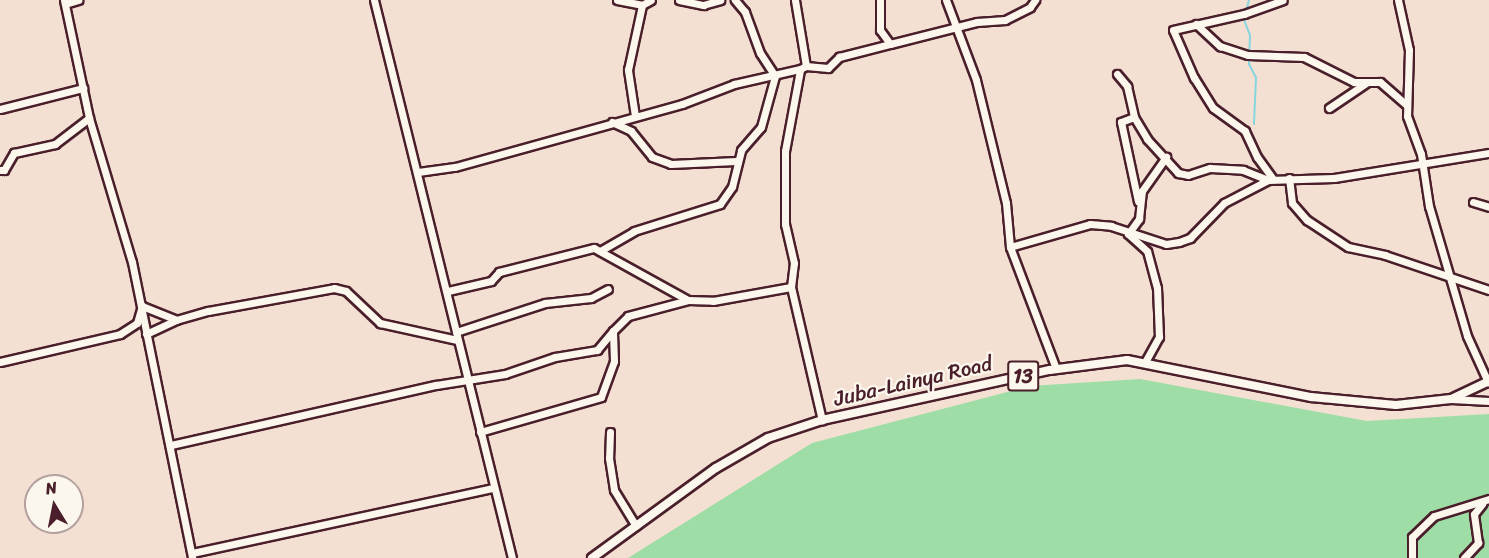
<!DOCTYPE html>
<html>
<head>
<meta charset="utf-8">
<style>
	body { margin:0 }
	#map { position:relative; width:1489px; height:558px; overflow:hidden; background:#f3e0d3; font-family:Sriracha,sans-serif }
	div>[style] { position:absolute }
	.green>* { inset:0; background:#9edda5 }
	.stream>* { height:2px; margin:-1px; padding:0 1px; transform-origin:1px; border-radius:1px; background:#85d6de }
	.roads { filter:drop-shadow(2px 0 #4a1f2b) drop-shadow(-2px 0 #4a1f2b) drop-shadow(0 2px #4a1f2b) drop-shadow(0 -2px #4a1f2b) }
	.minor>* { height:7px; margin:-3.5px; padding:0 3.5px; transform-origin:3.5px; border-radius:3.5px; background:#fbf7ec }
	.major>* { height:8px; margin:-4px; padding:0 4px; transform-origin:4px; border-radius:4px; background:#fbf7ec }
	span { translate:-50% -50%; white-space:nowrap; text-align:center; line-height:1.15; -webkit-text-stroke:4.5px #fbf7ec; paint-order:stroke }
	.shield-label span { padding:2px 4px; background:#fbf7ec; border:2px solid; border-radius:4px; -webkit-text-stroke-width:0 }
	.shield-label { font-size:20px; color:#4a1f2b; font-weight:700 }
	.street-label { font-size:21px; color:#4a1f2b }
	.north { position:absolute; left:24px; top:474px; width:60px; height:60px; box-sizing:border-box; background:#fbf7ec; border:2px solid #b4a19f; border-radius:50%; rotate:350deg; font-size:16px; font-weight:700; line-height:24px; text-align:center; color:#4a1f2b }
	.north::after { content:''; display:block; margin:auto; width:21px; height:27px; background:#4a1f2b; clip-path:polygon(50% 0,100% 100%,50% 72%,0 100%) }
</style>
</head>
<body>
<div id="map">
	<div class="green">
		<i style="clip-path:polygon(1140px 379px,1367px 421px,1489px 414px,1489px 558px,628px 558px,812px 443px,1030px 386px)"></i>
	</div>
	<div class="stream">
		<i style="left:1246px;top:12px;width:12px;rotate:-76deg"></i>
		<i style="left:1243px;top:17px;width:19px;rotate:69deg"></i>
		<i style="left:1250px;top:35px;width:29px;rotate:92deg"></i>
		<i style="left:1249px;top:64px;width:16px;rotate:63deg"></i>
		<i style="left:1256px;top:78px;width:46px;rotate:92.5deg"></i>
	</div>
	<div class="roads">
		<div class="minor">
			<i style="left:64px;top:0;width:121px;rotate:78deg"></i>
			<i style="left:89px;top:118px;width:150px;rotate:73.4deg"></i>
			<i style="left:132px;top:262px;width:302px;rotate:78.5deg"></i>
			<i style="left:374px;top:0;width:575px;rotate:76.11deg"></i>
			<i style="left:617px;top:0;width:25px;rotate:11deg"></i>
			<i style="left:642px;top:5px;width:10px;rotate:-29deg"></i>
			<i style="left:679px;top:0;width:25px;rotate:12deg"></i>
			<i style="left:703px;top:5px;width:18px;rotate:-16deg"></i>
			<i style="left:880px;top:0;width:30px;rotate:90deg"></i>
			<i style="left:880px;top:30px;width:17px;rotate:54deg"></i>
			<i style="left:890px;top:44px;width:90px;rotate:-14.2deg"></i>
			<i style="left:977px;top:22px;width:28px;rotate:-4deg"></i>
			<i style="left:1005px;top:20px;width:28px;rotate:-27deg"></i>
			<i style="left:1030px;top:7px;width:9px;rotate:-54deg"></i>
			<i style="left:946px;top:0;width:85px;rotate:69.4deg"></i>
			<i style="left:976px;top:80px;width:127px;rotate:76.3deg"></i>
			<i style="left:1006px;top:203px;width:44px;rotate:84.8deg"></i>
			<i style="left:1010px;top:247px;width:130px;rotate:69.3deg"></i>
			<i style="left:1398px;top:0;width:51px;rotate:77.6deg"></i>
			<i style="left:1409px;top:50px;width:66px;rotate:91.7deg"></i>
			<i style="left:1407px;top:116px;width:40px;rotate:69.8deg"></i>
			<i style="left:1421px;top:154px;width:53px;rotate:81.3deg"></i>
			<i style="left:1429px;top:206px;width:135px;rotate:73.7deg"></i>
			<i style="left:1467px;top:336px;width:51px;rotate:65.5deg"></i>
			<i style="left:65px;top:4px;width:14px;rotate:-17deg"></i>
			<i style="left:1196px;top:24px;width:33px;rotate:43deg"></i>
			<i style="left:1220px;top:46px;width:29px;rotate:18deg"></i>
			<i style="left:1248px;top:55px;width:56px;rotate:2deg"></i>
			<i style="left:1304px;top:57px;width:56px;rotate:26.6deg"></i>
			<i style="left:1354px;top:82px;width:26px"></i>
			<i style="left:1380px;top:82px;width:35px;rotate:41deg"></i>
			<i style="left:806px;top:66px;width:22px;rotate:5deg"></i>
			<i style="left:828px;top:68px;width:16px;rotate:-45deg"></i>
			<i style="left:839px;top:57px;width:53px;rotate:-14.3deg"></i>
			<i style="left:1117px;top:74px;width:16px;rotate:50deg"></i>
			<i style="left:1127px;top:86px;width:32px;rotate:77deg"></i>
			<i style="left:1134px;top:117px;width:26px;rotate:59deg"></i>
			<i style="left:1147px;top:139px;width:46px;rotate:47.6deg"></i>
			<i style="left:1178px;top:173px;width:10px;rotate:11deg"></i>
			<i style="left:1188px;top:175px;width:23px;rotate:-18deg"></i>
			<i style="left:1210px;top:168px;width:33px;rotate:3deg"></i>
			<i style="left:1243px;top:170px;width:27px;rotate:22deg"></i>
			<i style="left:1329px;top:108px;width:45px;rotate:-34deg"></i>
			<i style="left:0;top:109px;width:86px;rotate:-14.2deg"></i>
			<i style="left:635px;top:116px;width:47px;rotate:-98.7deg"></i>
			<i style="left:628px;top:70px;width:66px;rotate:-77.8deg"></i>
			<i style="left:1134px;top:117px;width:14px;rotate:159deg"></i>
			<i style="left:1121px;top:122px;width:81px;rotate:77.9deg"></i>
			<i style="left:612px;top:122px;width:21px;rotate:25deg"></i>
			<i style="left:631px;top:131px;width:33px;rotate:51deg"></i>
			<i style="left:652px;top:157px;width:20px;rotate:20deg"></i>
			<i style="left:671px;top:164px;width:65px;rotate:-2.6deg"></i>
			<i style="left:0;top:170px;width:4px"></i>
			<i style="left:4px;top:170px;width:20px;rotate:-60deg"></i>
			<i style="left:14px;top:153px;width:42px;rotate:-12.4deg"></i>
			<i style="left:55px;top:144px;width:43px;rotate:-37.4deg"></i>
			<i style="left:418px;top:172px;width:37px;rotate:-8deg"></i>
			<i style="left:455px;top:167px;width:236px;rotate:-15.5deg"></i>
			<i style="left:682px;top:104px;width:56px;rotate:-21deg"></i>
			<i style="left:734px;top:84px;width:68px;rotate:-12.8deg"></i>
			<i style="left:800px;top:69px;width:7px;rotate:-27deg"></i>
			<i style="left:806px;top:66px;width:67px;rotate:-99.5deg"></i>
			<i style="left:1289px;top:178px;width:25px;rotate:83deg"></i>
			<i style="left:1292px;top:203px;width:23px;rotate:49deg"></i>
			<i style="left:1307px;top:220px;width:49px;rotate:33.4deg"></i>
			<i style="left:1348px;top:247px;width:38px;rotate:12deg"></i>
			<i style="left:1385px;top:255px;width:110px;rotate:18.6deg"></i>
			<i style="left:1273px;top:179px;width:27px;rotate:-126deg"></i>
			<i style="left:1257px;top:157px;width:29px;rotate:-115deg"></i>
			<i style="left:1245px;top:131px;width:39px;rotate:-144deg"></i>
			<i style="left:1213px;top:108px;width:36px;rotate:-122deg"></i>
			<i style="left:1194px;top:78px;width:52px;rotate:-113.6deg"></i>
			<i style="left:1173px;top:30px;width:73px;rotate:-12.7deg"></i>
			<i style="left:1244px;top:14px;width:41px;rotate:-19.7deg"></i>
			<i style="left:1473px;top:202px;width:17px;rotate:17deg"></i>
			<i style="left:1010px;top:247px;width:83px;rotate:-16deg"></i>
			<i style="left:1090px;top:224px;width:21px;rotate:5deg"></i>
			<i style="left:1111px;top:226px;width:58px;rotate:18.1deg"></i>
			<i style="left:1166px;top:244px;width:13px;rotate:-9deg"></i>
			<i style="left:1179px;top:242px;width:12px;rotate:-20deg"></i>
			<i style="left:1190px;top:238px;width:49px;rotate:-45.8deg"></i>
			<i style="left:1224px;top:203px;width:50px;rotate:-27.6deg"></i>
			<i style="left:1268px;top:180px;width:66px;rotate:-1.7deg"></i>
			<i style="left:1334px;top:178px;width:157px;rotate:-9.2deg"></i>
			<i style="left:600px;top:251px;width:39px;rotate:-30deg"></i>
			<i style="left:634px;top:231px;width:90px;rotate:-17.4deg"></i>
			<i style="left:720px;top:204px;width:21px;rotate:-55deg"></i>
			<i style="left:732px;top:187px;width:38px;rotate:-76deg"></i>
			<i style="left:741px;top:150px;width:30px;rotate:-49deg"></i>
			<i style="left:761px;top:127px;width:53px;rotate:-74.6deg"></i>
			<i style="left:775px;top:76px;width:27px;rotate:-123deg"></i>
			<i style="left:760px;top:53px;width:44px;rotate:-110.1deg"></i>
			<i style="left:745px;top:12px;width:16px;rotate:-130deg"></i>
			<i style="left:791px;top:287px;width:24px;rotate:-83deg"></i>
			<i style="left:794px;top:263px;width:40px;rotate:-103deg"></i>
			<i style="left:785px;top:224px;width:73px;rotate:-90deg"></i>
			<i style="left:785px;top:151px;width:82px;rotate:-79.5deg"></i>
			<i style="left:448px;top:291px;width:44px;rotate:-13.1deg"></i>
			<i style="left:491px;top:281px;width:12px;rotate:-48deg"></i>
			<i style="left:499px;top:272px;width:98px;rotate:-14.2deg"></i>
			<i style="left:594px;top:248px;width:107px;rotate:29deg"></i>
			<i style="left:688px;top:300px;width:25px;rotate:2deg"></i>
			<i style="left:713px;top:301px;width:79px;rotate:-10.2deg"></i>
			<i style="left:791px;top:287px;width:137px;rotate:76.9deg"></i>
			<i style="left:456px;top:332px;width:94px;rotate:-18deg"></i>
			<i style="left:545px;top:303px;width:46px;rotate:-6.2deg"></i>
			<i style="left:591px;top:298px;width:19px;rotate:-28deg"></i>
			<i style="left:146px;top:334px;width:33px;rotate:-25deg"></i>
			<i style="left:176px;top:320px;width:33px;rotate:-16deg"></i>
			<i style="left:208px;top:311px;width:128px;rotate:-10.3deg"></i>
			<i style="left:334px;top:288px;width:12px;rotate:14deg"></i>
			<i style="left:346px;top:291px;width:47px;rotate:43.3deg"></i>
			<i style="left:380px;top:323px;width:79px;rotate:12.4deg"></i>
			<i style="left:0;top:362px;width:123px;rotate:-13.1deg"></i>
			<i style="left:120px;top:334px;width:20px;rotate:-33deg"></i>
			<i style="left:137px;top:323px;width:18px;rotate:-74deg"></i>
			<i style="left:142px;top:306px;width:37px;rotate:22deg"></i>
			<i style="left:1145px;top:362px;width:29px;rotate:-61deg"></i>
			<i style="left:1159px;top:337px;width:49px;rotate:-92.3deg"></i>
			<i style="left:1157px;top:288px;width:38px;rotate:-105deg"></i>
			<i style="left:1147px;top:251px;width:25px;rotate:-138deg"></i>
			<i style="left:1128px;top:234px;width:19px;rotate:-54deg"></i>
			<i style="left:1139px;top:219px;width:28px;rotate:-84deg"></i>
			<i style="left:1142px;top:191px;width:42px;rotate:-54.8deg"></i>
			<i style="left:1451px;top:399px;width:38px;rotate:3deg"></i>
			<i style="left:480px;top:432px;width:126px;rotate:-16.1deg"></i>
			<i style="left:601px;top:397px;width:38px;rotate:-70deg"></i>
			<i style="left:614px;top:361px;width:30px;rotate:-92deg"></i>
			<i style="left:613px;top:331px;width:21px;rotate:-45deg"></i>
			<i style="left:628px;top:316px;width:62px;rotate:-14.9deg"></i>
			<i style="left:610px;top:432px;width:26px;rotate:92deg"></i>
			<i style="left:609px;top:458px;width:32px;rotate:81deg"></i>
			<i style="left:614px;top:490px;width:42px;rotate:58.6deg"></i>
			<i style="left:171px;top:445px;width:272px;rotate:-12.8deg"></i>
			<i style="left:436px;top:385px;width:70px;rotate:-9.1deg"></i>
			<i style="left:505px;top:374px;width:53px;rotate:-18.8deg"></i>
			<i style="left:555px;top:357px;width:43px;rotate:-9.5deg"></i>
			<i style="left:597px;top:350px;width:25px;rotate:-50deg"></i>
			<i style="left:192px;top:553px;width:307px;rotate:-12.2deg"></i>
			<i style="left:1412px;top:558px;width:21px;rotate:-90deg"></i>
			<i style="left:1412px;top:537px;width:30px;rotate:-44deg"></i>
			<i style="left:1434px;top:516px;width:58px;rotate:-17.2deg"></i>
			<i style="left:1464px;top:558px;width:21px;rotate:-47deg"></i>
			<i style="left:1478px;top:543px;width:29px;rotate:-98deg"></i>
			<i style="left:1474px;top:514px;width:13px;rotate:-51deg"></i>
		</div>
		<div class="major">
			<i style="left:592px;top:558px;width:153px;rotate:-36deg"></i>
			<i style="left:716px;top:468px;width:60px;rotate:-30deg"></i>
			<i style="left:768px;top:438px;width:57px;rotate:-18.4deg"></i>
			<i style="left:822px;top:420px;width:233px;rotate:-12.4deg"></i>
			<i style="left:1050px;top:370px;width:78px;rotate:-7.4deg"></i>
			<i style="left:1127px;top:360px;width:188px;rotate:11.4deg"></i>
			<i style="left:1311px;top:397px;width:85px;rotate:5.4deg"></i>
			<i style="left:1396px;top:405px;width:55px;rotate:-6.2deg"></i>
			<i style="left:1451px;top:399px;width:42px;rotate:-25.3deg"></i>
		</div>
	</div>
	<div class="shield-label">
		<span style="left:1023px;top:376px">13</span>
	</div>
	<div class="street-label">
		<span style="left:913px;top:381px;rotate:-13deg">Juba-Lainya Road</span>
	</div>
	<div class="north">N</div>
</div>
</body>
</html>
